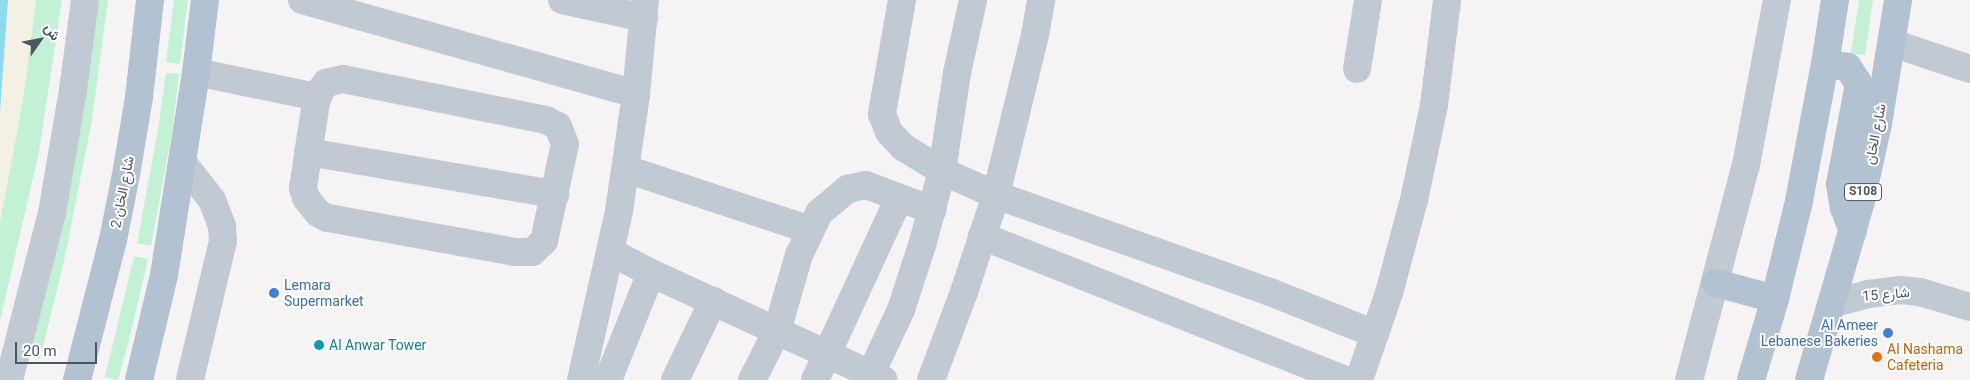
<!DOCTYPE html>
<html>
<head>
<meta charset="utf-8">
<style>
	body { margin:0 }
	#map { position:relative; width:1970px; height:380px; overflow:hidden; background:#f5f3f3; font-family:Roboto,Vazirmatn,sans-serif }
	div>[style] { position:absolute }
	.green>* { inset:0; background:#c3f1d5 }
	.sand>* { inset:0; background:#f5f0e5 }
	.water>* { inset:0; background:#90daee }
	.minor>* { height:28px; margin:-14px; padding:0 14px; transform-origin:14px; border-radius:14px; background:#c1cad2 }
	.major>* { height:28px; margin:-14px; padding:0 14px; transform-origin:14px; border-radius:14px; background:#b3c2d1 }
	.dots>* { width:14px; height:14px; translate:-50% -50%; box-sizing:border-box; border:2px solid #fff; border-radius:50% }
	span { translate:-50% -50%; white-space:nowrap; text-align:center; line-height:1.15; -webkit-text-stroke:4px #fff; paint-order:stroke }
	.shield-label span { padding:1px 4px; background:#fff; border:1px solid; border-radius:4px; -webkit-text-stroke-width:0 }
	.shield-label { font-size:12px; color:#4a5661; font-weight:700 }
	.street-label { font-size:14px; color:#4a5661 }
	.shop-label { font-size:14px; color:#366cbe }
	.left { translate:0 -50%; text-align:left }
	.right { translate:-100% -50%; text-align:right }
	.culture-label { font-size:14px; color:#0d838f }
	.food-label { font-size:14px; color:#c56008 }
	.north { position:absolute; left:15px; top:15px; width:50px; height:50px; -webkit-text-stroke:4px #fff; paint-order:stroke; rotate:57deg; font-size:14px; font-weight:700; line-height:20px; text-align:center; color:#4a5661 }
	.north::after { content:''; display:block; margin:auto; width:18px; height:22px; background:#4a5661; clip-path:polygon(50% 0,100% 100%,50% 72%,0 100%) }
	.scale { position:absolute; left:15px; top:342px; width:82px; height:22px; box-sizing:border-box; border:2px solid #4a5661; border-top:0; padding-left:6px; font-size:15px; line-height:18px; white-space:nowrap; color:#4a5661; -webkit-text-stroke:4px #fff; paint-order:stroke }
</style>
</head>
<body>
<div id="map">
	<div class="green">
		<i style="clip-path:polygon(36px 0,62px 0,39px 152px,0 321px,0 222px,23px 99px)"></i>
		<i style="clip-path:polygon(95px 0,108px 0,92px 120px,64px 261px,40px 359px,25px 355px)"></i>
		<i style="clip-path:polygon(174px 0,188px 0,180px 64px,166px 62px)"></i>
		<i style="clip-path:polygon(1859px 0,1873px 0,1865px 55px,1851px 53px)"></i>
		<i style="clip-path:polygon(166px 73px,179px 74px,172px 132px,151px 246px,137px 243px,158px 130px)"></i>
		<i style="clip-path:polygon(134px 256px,148px 259px,129px 340px,118px 380px,116px 380px,105px 377px)"></i>
	</div>
	<div class="sand">
		<i style="clip-path:polygon(8px 0,36px 0,23px 99px,0 222px,0 112px)"></i>
	</div>
	<div class="water">
		<i style="clip-path:polygon(0 0,8px 0,0 112px)"></i>
	</div>
	<div class="minor">
		<i style="left:302px;top:0;width:347px;rotate:15.7deg"></i>
		<i style="left:562px;top:0;width:84px;rotate:12.4deg"></i>
		<i style="left:902px;top:0;width:116px;rotate:100deg"></i>
		<i style="left:882px;top:114px;width:19px;rotate:69deg"></i>
		<i style="left:889px;top:132px;width:21px;rotate:47deg"></i>
		<i style="left:903px;top:147px;width:46px;rotate:31.6deg"></i>
		<i style="left:942px;top:171px;width:59px;rotate:24deg"></i>
		<i style="left:996px;top:195px;width:291px;rotate:19.5deg"></i>
		<i style="left:1270px;top:292px;width:113px;rotate:21.8deg"></i>
		<i style="left:1892px;top:43px;width:82px;rotate:18.4deg"></i>
		<i style="left:1357px;top:69px;width:70px;rotate:-80.9deg"></i>
		<i style="left:196px;top:72px;width:124px;rotate:11.7deg"></i>
		<i style="left:343px;top:79px;width:207px;rotate:11.4deg"></i>
		<i style="left:546px;top:120px;width:13px;rotate:27deg"></i>
		<i style="left:558px;top:126px;width:19px;rotate:69deg"></i>
		<i style="left:565px;top:144px;width:99px;rotate:102.2deg"></i>
		<i style="left:544px;top:241px;width:16px;rotate:137deg"></i>
		<i style="left:532px;top:252px;width:17px;rotate:180deg"></i>
		<i style="left:515px;top:252px;width:191px;rotate:-169.7deg"></i>
		<i style="left:327px;top:218px;width:10px;rotate:-151deg"></i>
		<i style="left:318px;top:213px;width:19px;rotate:-129deg"></i>
		<i style="left:306px;top:198px;width:10px;rotate:-107deg"></i>
		<i style="left:303px;top:188px;width:87px;rotate:-81.4deg"></i>
		<i style="left:316px;top:102px;width:13px;rotate:-67deg"></i>
		<i style="left:321px;top:90px;width:9px;rotate:-54deg"></i>
		<i style="left:326px;top:83px;width:17px;rotate:-13deg"></i>
		<i style="left:308px;top:152px;width:251px;rotate:9.7deg"></i>
		<i style="left:182px;top:162px;width:48px;rotate:51.7deg"></i>
		<i style="left:212px;top:200px;width:28px;rotate:69deg"></i>
		<i style="left:222px;top:226px;width:15px;rotate:86deg"></i>
		<i style="left:223px;top:241px;width:143px;rotate:103.4deg"></i>
		<i style="left:626px;top:169px;width:194px;rotate:18.3deg"></i>
		<i style="left:982px;top:236px;width:391px;rotate:21.6deg"></i>
		<i style="left:611px;top:252px;width:45px;rotate:27.7deg"></i>
		<i style="left:651px;top:273px;width:256px;rotate:24.7deg"></i>
		<i style="left:1831px;top:304px;width:38px;rotate:-15deg"></i>
		<i style="left:1868px;top:294px;width:33px;rotate:-7deg"></i>
		<i style="left:1901px;top:290px;width:19px;rotate:6deg"></i>
		<i style="left:1920px;top:292px;width:52px;rotate:16.7deg"></i>
		<i style="left:9px;top:380px;width:172px;rotate:-75.6deg"></i>
		<i style="left:52px;top:213px;width:125px;rotate:-80.3deg"></i>
		<i style="left:73px;top:90px;width:91px;rotate:-82.4deg"></i>
		<i style="left:581px;top:380px;width:173px;rotate:-77.3deg"></i>
		<i style="left:619px;top:211px;width:118px;rotate:-81.7deg"></i>
		<i style="left:636px;top:94px;width:94px;rotate:-84.5deg"></i>
		<i style="left:608px;top:380px;width:115px;rotate:-68.1deg"></i>
		<i style="left:675px;top:380px;width:88px;rotate:-64.3deg"></i>
		<i style="left:752px;top:380px;width:55px;rotate:-63deg"></i>
		<i style="left:777px;top:331px;width:79px;rotate:-73.9deg"></i>
		<i style="left:799px;top:255px;width:47px;rotate:-64.5deg"></i>
		<i style="left:819px;top:213px;width:38px;rotate:-40deg"></i>
		<i style="left:848px;top:189px;width:18px;rotate:-13deg"></i>
		<i style="left:866px;top:185px;width:71px;rotate:20.7deg"></i>
		<i style="left:815px;top:380px;width:200px;rotate:-65.2deg"></i>
		<i style="left:868px;top:380px;width:77px;rotate:-64.8deg"></i>
		<i style="left:901px;top:310px;width:71px;rotate:-72.1deg"></i>
		<i style="left:923px;top:242px;width:73px;rotate:-75deg"></i>
		<i style="left:942px;top:171px;width:99px;rotate:-81.3deg"></i>
		<i style="left:957px;top:73px;width:75px;rotate:-77.6deg"></i>
		<i style="left:931px;top:380px;width:94px;rotate:-69.4deg"></i>
		<i style="left:964px;top:292px;width:102px;rotate:-71.7deg"></i>
		<i style="left:996px;top:195px;width:165px;rotate:-76.3deg"></i>
		<i style="left:1035px;top:35px;width:36px;rotate:-80deg"></i>
		<i style="left:1359px;top:380px;width:92px;rotate:-71deg"></i>
		<i style="left:1389px;top:293px;width:96px;rotate:-75deg"></i>
		<i style="left:1414px;top:200px;width:97px;rotate:-78.1deg"></i>
		<i style="left:1434px;top:105px;width:106px;rotate:-82.9deg"></i>
		<i style="left:1689px;top:380px;width:222px;rotate:-75.2deg"></i>
		<i style="left:1746px;top:165px;width:168px;rotate:-79.4deg"></i>
	</div>
	<div class="major">
		<i style="left:1825px;top:64px;width:23px;rotate:7deg"></i>
		<i style="left:1848px;top:67px;width:17px;rotate:57deg"></i>
		<i style="left:1857px;top:81px;width:8px;rotate:83deg"></i>
		<i style="left:1858px;top:89px;width:97px;rotate:100.7deg"></i>
		<i style="left:1840px;top:184px;width:24px;rotate:81deg"></i>
		<i style="left:1844px;top:208px;width:25px;rotate:69deg"></i>
		<i style="left:1716px;top:283px;width:61px;rotate:15.2deg"></i>
		<i style="left:77px;top:380px;width:145px;rotate:-75.6deg"></i>
		<i style="left:113px;top:240px;width:72px;rotate:-78.8deg"></i>
		<i style="left:127px;top:169px;width:73px;rotate:-80.5deg"></i>
		<i style="left:139px;top:97px;width:98px;rotate:-83.5deg"></i>
		<i style="left:139px;top:380px;width:108px;rotate:-76.6deg"></i>
		<i style="left:164px;top:275px;width:206px;rotate:-81deg"></i>
		<i style="left:196px;top:72px;width:73px;rotate:-82.9deg"></i>
		<i style="left:1751px;top:380px;width:84px;rotate:-73.5deg"></i>
		<i style="left:1775px;top:299px;width:101px;rotate:-76.2deg"></i>
		<i style="left:1799px;top:201px;width:139px;rotate:-79.3deg"></i>
		<i style="left:1825px;top:64px;width:65px;rotate:-81.1deg"></i>
		<i style="left:1809px;top:380px;width:186px;rotate:-73.8deg"></i>
		<i style="left:1861px;top:201px;width:79px;rotate:-77.6deg"></i>
		<i style="left:1878px;top:124px;width:126px;rotate:-80.8deg"></i>
	</div>
	<div class="dots">
		<i style="left:274px;top:293px;background:#3f7fe0"></i>
		<i style="left:1888px;top:333px;background:#3f7fe0"></i>
		<i style="left:319px;top:345px;background:#0f9aa8"></i>
		<i style="left:1877px;top:357px;background:#e8710a"></i>
	</div>
	<div class="shield-label">
		<span style="left:1863px;top:192px">S108</span>
	</div>
	<div class="street-label">
		<span style="left:1875px;top:134px;rotate:-79deg">شارع الخان</span>
		<span style="left:122px;top:192px;rotate:-79deg">شارع الخان 2</span>
		<span style="left:1886px;top:294px;rotate:-5deg">شارع 15</span>
	</div>
	<div class="shop-label">
		<span class="left" style="left:284px;top:293px">Lemara<br>Supermarket</span>
		<span class="right" style="left:1878px;top:333px">Al Ameer<br>Lebanese Bakeries</span>
	</div>
	<div class="culture-label">
		<span class="left" style="left:329px;top:345px">Al Anwar Tower</span>
	</div>
	<div class="food-label">
		<span class="left" style="left:1887px;top:357px">Al Nashama<br>Cafeteria</span>
	</div>
	<div class="north">ش</div>
	<div class="scale">20 m</div>
</div>
</body>
</html>
